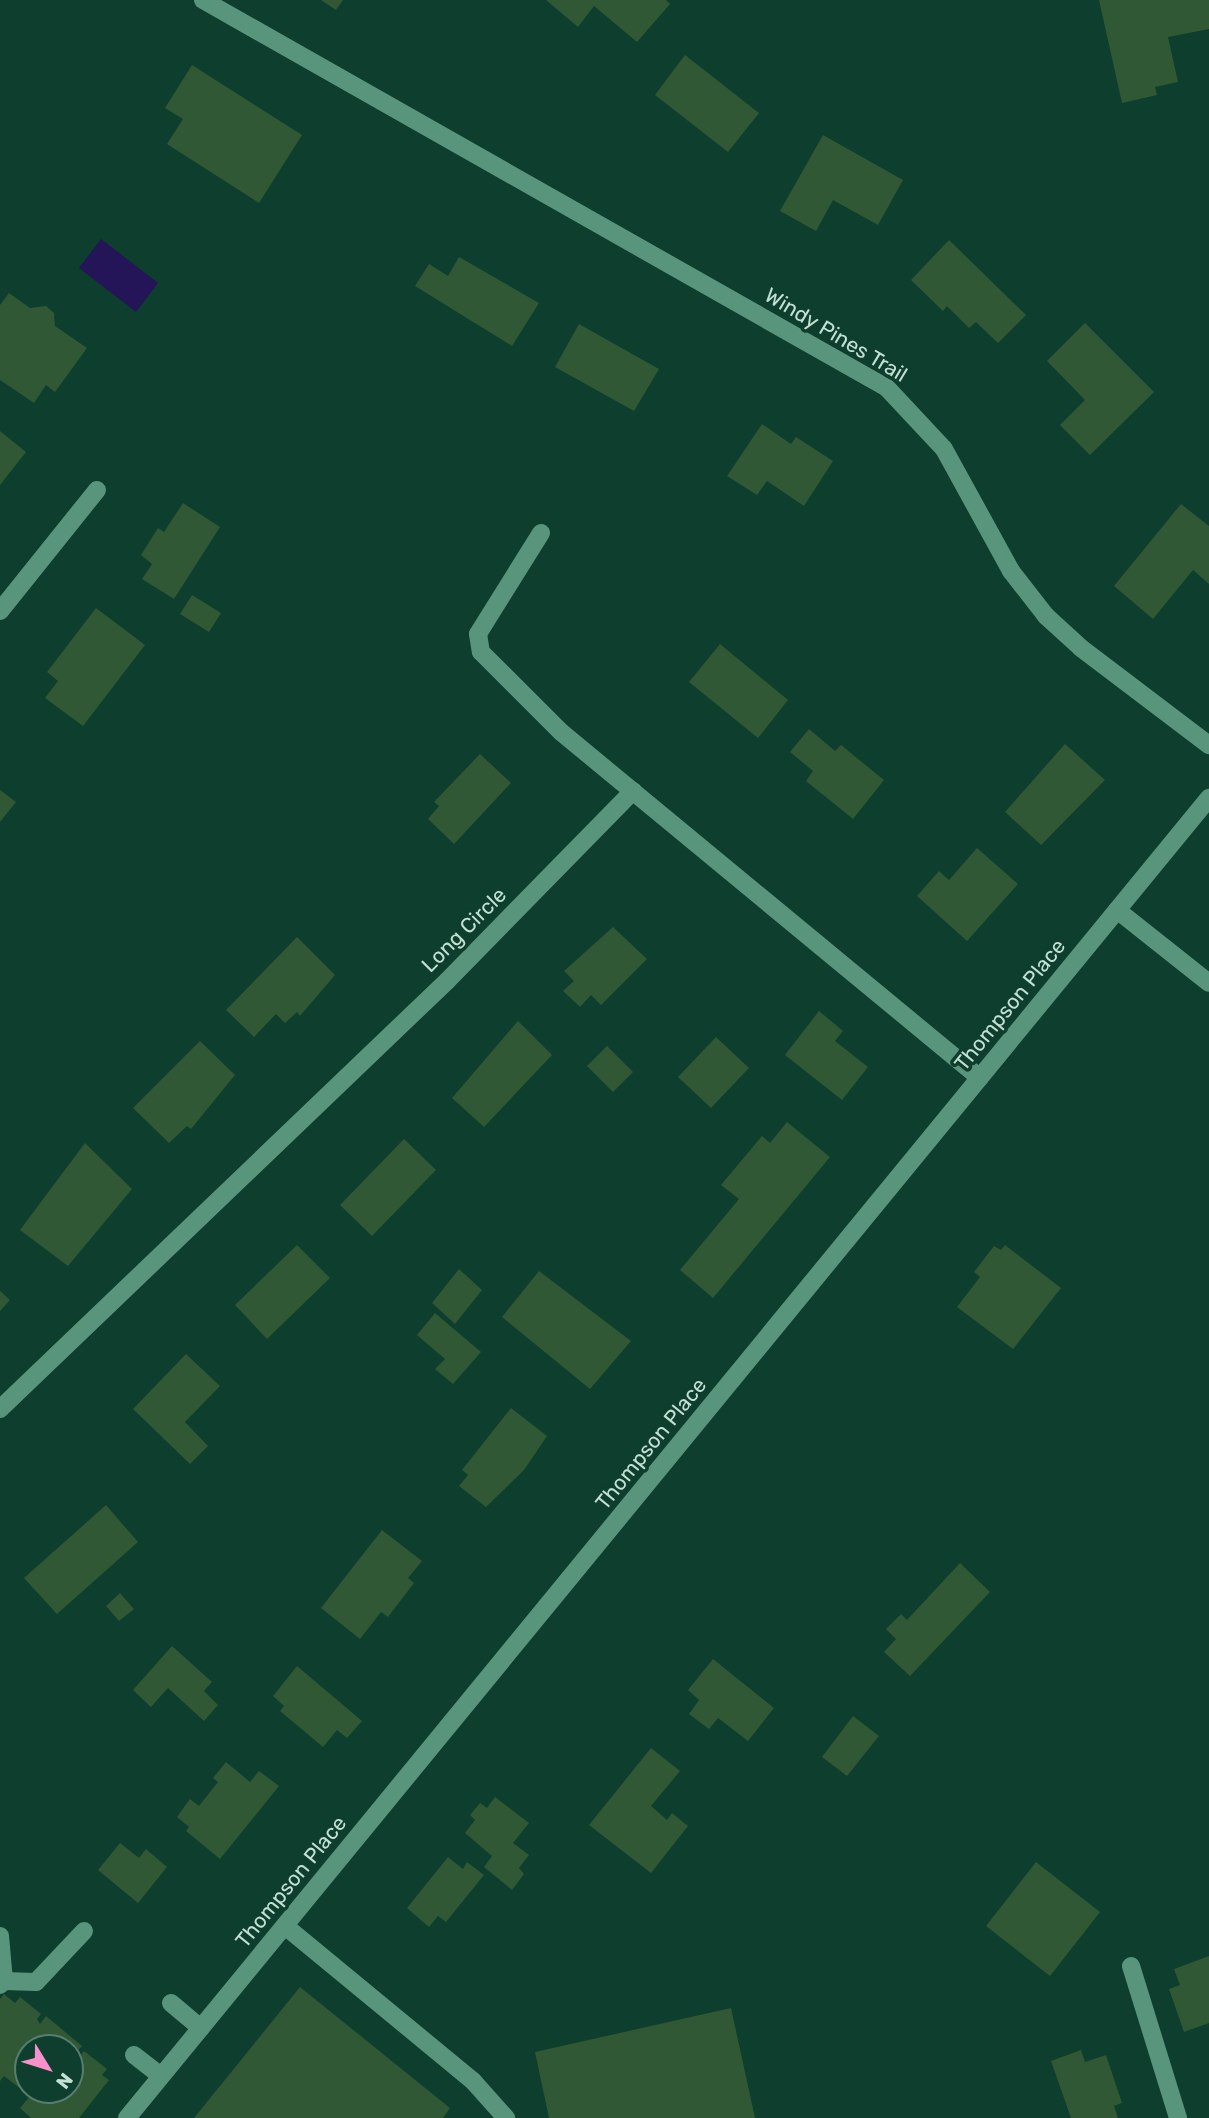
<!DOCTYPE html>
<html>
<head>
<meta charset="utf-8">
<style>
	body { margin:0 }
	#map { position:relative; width:1209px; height:2118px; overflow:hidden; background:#0d3e2e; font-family:Rubik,sans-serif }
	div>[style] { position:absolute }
	.water>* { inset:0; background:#241458 }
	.building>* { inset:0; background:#305834 }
	.service>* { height:18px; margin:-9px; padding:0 9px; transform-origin:9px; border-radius:9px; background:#58957c }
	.minor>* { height:18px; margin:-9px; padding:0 9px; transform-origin:9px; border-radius:9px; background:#58957c }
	span { translate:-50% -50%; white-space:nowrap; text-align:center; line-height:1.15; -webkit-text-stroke:7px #0d3e2e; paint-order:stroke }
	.street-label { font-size:21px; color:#c3e1d3 }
	.north { position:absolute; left:14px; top:2034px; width:70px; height:70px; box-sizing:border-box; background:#0d3e2e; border:2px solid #567f70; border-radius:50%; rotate:128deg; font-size:19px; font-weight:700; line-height:28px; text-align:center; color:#c3e1d3 }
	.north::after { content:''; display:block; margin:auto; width:24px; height:32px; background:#f990ca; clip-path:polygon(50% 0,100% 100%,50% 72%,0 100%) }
</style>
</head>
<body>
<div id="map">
	<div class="water">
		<i style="clip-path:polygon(101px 239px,158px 283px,136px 312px,79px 268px)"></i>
	</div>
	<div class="building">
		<i style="clip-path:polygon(321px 0,343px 0,336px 10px)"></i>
		<i style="clip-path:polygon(546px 0,666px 0,670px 4px,637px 42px,594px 6px,578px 27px)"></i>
		<i style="clip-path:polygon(1099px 0,1209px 0,1209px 29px,1168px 37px,1178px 82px,1155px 87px,1157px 95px,1122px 103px)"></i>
		<i style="clip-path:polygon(685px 55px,759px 113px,728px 152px,655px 95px)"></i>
		<i style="clip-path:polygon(192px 65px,302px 135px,259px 203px,167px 144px,183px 119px,165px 108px)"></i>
		<i style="clip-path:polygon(823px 135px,903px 180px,878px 225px,833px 200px,816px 231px,780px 211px)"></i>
		<i style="clip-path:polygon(949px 240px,1026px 315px,998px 343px,976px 322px,969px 328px,947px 306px,943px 311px,911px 280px)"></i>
		<i style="clip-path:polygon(459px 257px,539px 303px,512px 346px,415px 286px,429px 264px,448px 276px)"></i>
		<i style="clip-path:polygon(9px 293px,30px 308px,46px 306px,54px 313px,55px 326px,87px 348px,55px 392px,46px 385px,34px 403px,0 380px,0 305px)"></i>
		<i style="clip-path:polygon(1085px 323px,1154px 392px,1090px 455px,1060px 425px,1085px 400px,1047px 361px)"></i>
		<i style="clip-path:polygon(579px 324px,659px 369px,634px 411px,555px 367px)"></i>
		<i style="clip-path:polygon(762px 424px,791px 444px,796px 437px,833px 461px,804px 506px,767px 481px,757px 495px,727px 476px)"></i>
		<i style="clip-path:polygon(0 431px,26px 452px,0 485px)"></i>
		<i style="clip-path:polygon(183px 503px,220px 527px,174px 599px,142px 579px,152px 564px,141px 555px,158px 528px,164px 532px)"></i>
		<i style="clip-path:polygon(1181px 504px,1209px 526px,1209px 584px,1193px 570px,1153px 619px,1114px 586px)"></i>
		<i style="clip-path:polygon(192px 595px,221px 613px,209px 632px,180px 614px)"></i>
		<i style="clip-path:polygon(96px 608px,145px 645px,83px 726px,45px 698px,58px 681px,47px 672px)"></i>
		<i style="clip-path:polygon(720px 644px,788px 700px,758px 738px,689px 682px)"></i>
		<i style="clip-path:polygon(809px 729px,835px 751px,841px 745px,884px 780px,853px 819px,806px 781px,813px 771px,790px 752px)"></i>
		<i style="clip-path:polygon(1065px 744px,1105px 780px,1041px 845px,1005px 812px)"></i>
		<i style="clip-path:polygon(480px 754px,511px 783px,454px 844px,428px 819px,439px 806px,434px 802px)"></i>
		<i style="clip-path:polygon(0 790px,16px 802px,0 822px)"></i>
		<i style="clip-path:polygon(977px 848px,1018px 884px,967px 941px,917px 896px,939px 871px,949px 880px)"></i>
		<i style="clip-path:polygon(613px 927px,647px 959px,601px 1005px,591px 995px,580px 1007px,563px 991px,574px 981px,564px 971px)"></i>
		<i style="clip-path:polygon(297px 937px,335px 975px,300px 1016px,297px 1012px,285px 1023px,276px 1014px,254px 1037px,226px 1010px)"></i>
		<i style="clip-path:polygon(819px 1011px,843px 1031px,835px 1041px,868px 1067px,842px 1100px,785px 1055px)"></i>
		<i style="clip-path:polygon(518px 1021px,552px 1055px,484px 1127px,452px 1098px)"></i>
		<i style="clip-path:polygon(716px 1037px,749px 1068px,711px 1108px,678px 1077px)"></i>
		<i style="clip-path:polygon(200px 1041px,235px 1075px,191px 1129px,187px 1126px,169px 1143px,133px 1108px)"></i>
		<i style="clip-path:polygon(607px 1046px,633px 1072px,613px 1092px,587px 1066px)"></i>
		<i style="clip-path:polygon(787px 1122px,830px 1157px,713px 1298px,680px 1270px,739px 1199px,721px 1185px,762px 1136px,770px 1143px)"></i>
		<i style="clip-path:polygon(404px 1139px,436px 1170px,372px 1236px,340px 1205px)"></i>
		<i style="clip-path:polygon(85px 1143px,132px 1189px,68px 1266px,20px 1230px)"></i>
		<i style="clip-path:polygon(297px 1245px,330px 1278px,267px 1339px,235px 1305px)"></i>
		<i style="clip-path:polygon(1005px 1245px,1061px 1288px,1013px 1349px,957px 1307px,980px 1277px,974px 1272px,994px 1246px,1001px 1250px)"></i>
		<i style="clip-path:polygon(459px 1269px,482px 1290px,455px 1324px,432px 1303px)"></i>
		<i style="clip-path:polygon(539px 1271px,631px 1341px,590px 1389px,502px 1317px)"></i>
		<i style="clip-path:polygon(0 1291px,10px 1300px,0 1311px)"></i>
		<i style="clip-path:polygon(435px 1313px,481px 1352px,453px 1384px,435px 1369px,445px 1359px,417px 1335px)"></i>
		<i style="clip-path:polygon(186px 1354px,220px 1386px,185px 1422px,208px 1446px,190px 1464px,133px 1409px)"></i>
		<i style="clip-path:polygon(511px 1408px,547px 1436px,524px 1470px,486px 1507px,459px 1486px,468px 1475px,462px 1470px)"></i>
		<i style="clip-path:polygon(106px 1505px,138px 1542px,57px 1614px,24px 1578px)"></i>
		<i style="clip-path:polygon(382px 1530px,422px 1561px,408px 1578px,414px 1583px,388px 1617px,381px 1612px,360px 1639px,321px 1608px)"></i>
		<i style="clip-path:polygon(960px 1563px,990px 1592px,910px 1676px,884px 1652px,896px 1639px,886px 1629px,901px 1614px,907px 1620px)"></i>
		<i style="clip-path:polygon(120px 1593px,134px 1609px,119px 1621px,106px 1606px)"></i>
		<i style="clip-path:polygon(172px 1646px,212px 1682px,204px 1691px,218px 1705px,204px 1721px,168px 1688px,151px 1707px,133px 1690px)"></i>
		<i style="clip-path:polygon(713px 1659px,774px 1708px,748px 1741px,718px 1718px,709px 1729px,689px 1714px,699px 1700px,688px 1690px)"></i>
		<i style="clip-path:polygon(297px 1666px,362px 1721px,347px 1738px,337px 1730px,323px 1747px,280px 1711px,284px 1706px,273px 1696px)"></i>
		<i style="clip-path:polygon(853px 1716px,879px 1736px,847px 1776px,822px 1757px)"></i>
		<i style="clip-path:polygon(651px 1748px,680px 1771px,651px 1806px,667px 1820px,672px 1813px,688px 1826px,651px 1873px,589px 1825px)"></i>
		<i style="clip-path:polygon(226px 1762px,250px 1782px,259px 1771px,279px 1786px,220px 1859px,186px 1831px,189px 1827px,177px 1817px,190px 1799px,199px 1806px,218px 1782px,213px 1778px)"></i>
		<i style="clip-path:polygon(495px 1797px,529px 1823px,513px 1843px,529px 1855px,519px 1868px,524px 1874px,512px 1890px,484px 1867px,492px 1856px,465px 1833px,475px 1820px,470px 1815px,480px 1803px,487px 1808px)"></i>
		<i style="clip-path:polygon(120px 1843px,139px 1858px,146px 1849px,167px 1867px,138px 1903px,98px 1870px)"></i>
		<i style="clip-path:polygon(448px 1857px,463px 1869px,467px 1862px,484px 1875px,446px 1922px,438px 1916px,429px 1927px,407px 1908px)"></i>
		<i style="clip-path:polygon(1036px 1862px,1100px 1912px,1050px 1976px,986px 1926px)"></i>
		<i style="clip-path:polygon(1209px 1956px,1209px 2023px,1184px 2032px,1169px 1989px,1180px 1985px,1174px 1969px)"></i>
		<i style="clip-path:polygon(300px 1987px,450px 2108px,443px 2118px,194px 2118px)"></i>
		<i style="clip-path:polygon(evenodd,4px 1994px,15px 2003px,20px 1997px,41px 2014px,37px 2019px,40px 2024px,46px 2016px,82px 2046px,76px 2053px,79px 2057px,84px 2051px,107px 2069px,102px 2075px,109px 2080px,79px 2118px,31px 2118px,20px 2108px,30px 2096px,4px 2076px,0 2081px,0 1999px,4px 1994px,28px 2048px,70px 2048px,70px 2090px,28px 2090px,28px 2048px)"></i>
		<i style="clip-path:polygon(731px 2008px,755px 2118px,549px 2118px,535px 2052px)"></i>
		<i style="clip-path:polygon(1081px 2050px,1085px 2062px,1106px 2055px,1122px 2103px,1114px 2106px,1118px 2118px,1071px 2118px,1051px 2061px)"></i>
	</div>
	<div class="service">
		<i style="left:541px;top:533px;width:119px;rotate:122deg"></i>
		<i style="left:478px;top:634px;width:18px;rotate:81deg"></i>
		<i style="left:481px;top:652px;width:113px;rotate:45deg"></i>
		<i style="left:285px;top:1926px;width:244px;rotate:39.5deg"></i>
		<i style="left:473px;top:2081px;width:50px;rotate:48.3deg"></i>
		<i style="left:0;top:1936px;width:45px;rotate:84.9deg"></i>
		<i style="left:1131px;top:1966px;width:159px;rotate:72.8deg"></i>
		<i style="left:0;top:1985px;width:6px;rotate:-45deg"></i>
		<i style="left:4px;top:1981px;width:32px;rotate:2deg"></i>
		<i style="left:36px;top:1982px;width:70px;rotate:-46.7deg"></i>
		<i style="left:171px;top:2003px;width:39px;rotate:40deg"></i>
		<i style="left:134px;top:2055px;width:34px;rotate:38deg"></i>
	</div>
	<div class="minor">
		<i style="left:203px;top:0;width:786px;rotate:29.56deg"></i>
		<i style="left:887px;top:388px;width:83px;rotate:46.9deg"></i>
		<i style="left:944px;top:449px;width:139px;rotate:61.2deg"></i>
		<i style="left:1011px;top:571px;width:57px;rotate:52.1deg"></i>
		<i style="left:1046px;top:616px;width:47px;rotate:42.4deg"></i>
		<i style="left:1081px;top:648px;width:161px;rotate:37.2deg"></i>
		<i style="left:0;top:611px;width:155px;rotate:-51.3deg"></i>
		<i style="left:561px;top:732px;width:543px;rotate:39.55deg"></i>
		<i style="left:1117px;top:910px;width:117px;rotate:38.4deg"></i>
		<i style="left:0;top:1409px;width:619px;rotate:-43.76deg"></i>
		<i style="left:447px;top:981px;width:266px;rotate:-45.6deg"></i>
		<i style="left:127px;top:2118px;width:1707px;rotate:-50.66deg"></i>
	</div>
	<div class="street-label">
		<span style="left:836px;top:335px;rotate:31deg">Windy Pines Trail</span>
		<span style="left:464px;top:930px;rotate:-45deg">Long Circle</span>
		<span style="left:1010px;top:1005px;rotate:-51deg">Thompson Place</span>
		<span style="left:651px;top:1444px;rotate:-51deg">Thompson Place</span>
		<span style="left:291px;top:1882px;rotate:-51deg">Thompson Place</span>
	</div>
	<div class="north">N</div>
</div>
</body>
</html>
